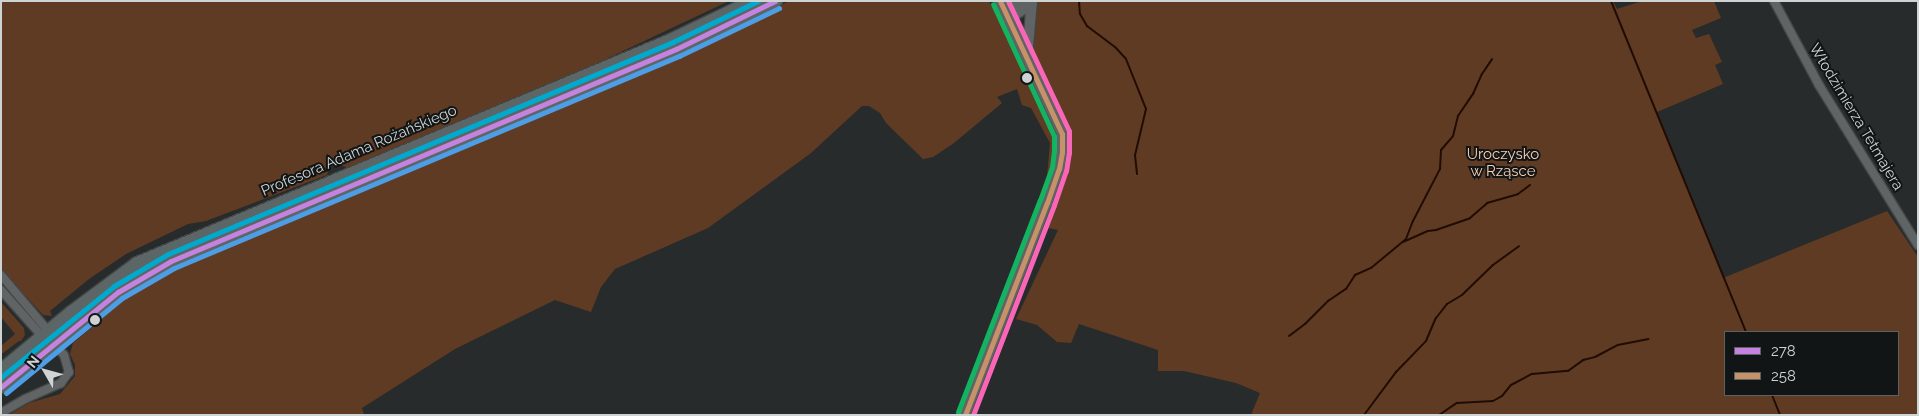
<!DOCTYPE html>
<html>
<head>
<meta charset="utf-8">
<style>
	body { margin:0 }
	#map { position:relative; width:1919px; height:416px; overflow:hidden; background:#272b2b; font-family:Raleway,sans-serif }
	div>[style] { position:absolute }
	.green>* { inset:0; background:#603b23 }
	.stream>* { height:2px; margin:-1px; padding:0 1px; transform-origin:1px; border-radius:1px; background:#210c04 }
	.roads { filter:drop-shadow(1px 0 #424646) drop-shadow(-1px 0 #424646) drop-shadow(0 1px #424646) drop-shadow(0 -1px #424646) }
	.minor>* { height:8px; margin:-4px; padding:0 4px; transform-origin:4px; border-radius:4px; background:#606464 }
	.tertiary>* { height:10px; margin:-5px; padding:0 5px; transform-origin:5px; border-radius:5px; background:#606464 }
	.primary>* { height:12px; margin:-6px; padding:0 6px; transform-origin:6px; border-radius:6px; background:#5d6666 }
	.bus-1>* { height:5px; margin:-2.5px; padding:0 2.5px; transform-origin:2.5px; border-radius:2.5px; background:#c483df }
	.bus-2>* { height:5px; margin:-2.5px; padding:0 2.5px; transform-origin:2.5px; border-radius:2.5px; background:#c7916a }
	.bus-3>* { height:5px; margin:-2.5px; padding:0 2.5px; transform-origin:2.5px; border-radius:2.5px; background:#4d9ee5 }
	.bus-4>* { height:5px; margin:-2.5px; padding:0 2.5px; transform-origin:2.5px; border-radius:2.5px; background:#00a9ce }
	.bus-5>* { height:5px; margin:-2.5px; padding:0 2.5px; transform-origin:2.5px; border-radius:2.5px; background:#fa66b7 }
	.bus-6>* { height:5px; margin:-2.5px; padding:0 2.5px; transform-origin:2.5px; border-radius:2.5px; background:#13b361 }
	.dots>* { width:14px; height:14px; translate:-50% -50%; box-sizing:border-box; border:2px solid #111515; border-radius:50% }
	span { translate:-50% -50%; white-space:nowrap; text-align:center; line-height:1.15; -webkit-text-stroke:4px #111515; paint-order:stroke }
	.street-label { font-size:15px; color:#ced3d3 }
	.park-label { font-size:15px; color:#facfb6 }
	.frame { position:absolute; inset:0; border:2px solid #ced3d3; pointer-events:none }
	.legend { position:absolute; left:1724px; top:331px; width:175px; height:65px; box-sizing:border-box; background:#111515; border:1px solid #5d6161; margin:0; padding:6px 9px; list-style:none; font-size:15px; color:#ced3d3 }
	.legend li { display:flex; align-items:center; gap:10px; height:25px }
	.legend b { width:25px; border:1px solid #5d6161 }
	.north { position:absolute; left:20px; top:346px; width:50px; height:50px; -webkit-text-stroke:4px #111515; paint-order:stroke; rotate:308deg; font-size:14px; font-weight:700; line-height:20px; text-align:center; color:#ced3d3 }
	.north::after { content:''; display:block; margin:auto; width:18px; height:22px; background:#ced3d3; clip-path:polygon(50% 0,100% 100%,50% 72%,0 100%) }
</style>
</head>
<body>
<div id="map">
	<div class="green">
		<i style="clip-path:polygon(1px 1px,729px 1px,604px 60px,348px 168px,338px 164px,329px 167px,327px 175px,206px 221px,188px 224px,126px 254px,89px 279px,50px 311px,52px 316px,43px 315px,1px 269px)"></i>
		<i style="clip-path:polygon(789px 1px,989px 1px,1029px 83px,1033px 85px,1052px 128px,1055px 153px,1051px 177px,1047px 176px,1050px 143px,1031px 108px,1022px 105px,1017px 89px,997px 97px,1002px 103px,954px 143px,933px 157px,923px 159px,886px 123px,880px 113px,869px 106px,862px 106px,811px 153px,708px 228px,615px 269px,601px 287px,591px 312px,555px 300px,455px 349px,362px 408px,364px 415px,9px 415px,29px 403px,60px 394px,75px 376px,75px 365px,70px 354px,73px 343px,97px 323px,95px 320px,132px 293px,181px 264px,361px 185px,702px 46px)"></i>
		<i style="clip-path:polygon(evenodd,1035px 1px,1613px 1px,1617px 9px,1642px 1px,1714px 1px,1721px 18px,1692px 30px,1696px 38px,1709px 34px,1722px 62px,1715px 65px,1723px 84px,1657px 112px,1723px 278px,1887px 211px,1918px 257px,1918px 415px,1251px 415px,1260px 393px,1236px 383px,1184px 371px,1158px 371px,1158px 350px,1079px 324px,1071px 343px,1057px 342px,1037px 325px,1016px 319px,1058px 230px,1043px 227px,1063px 172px,1068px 144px,1064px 122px,1032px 58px,1035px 1px,1725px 332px,1898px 332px,1898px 395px,1725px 395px,1725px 332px)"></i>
		<i style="clip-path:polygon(1px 302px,24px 328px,25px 335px,21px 341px,19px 341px,3px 353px,1px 353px,1px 346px,15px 334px,1px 317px)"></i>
	</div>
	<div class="stream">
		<i style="left:1079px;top:1px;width:13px;rotate:86deg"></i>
		<i style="left:1080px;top:14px;width:14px;rotate:60deg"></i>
		<i style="left:1087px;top:26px;width:35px;rotate:37deg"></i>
		<i style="left:1115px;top:47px;width:16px;rotate:47deg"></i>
		<i style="left:1126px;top:59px;width:54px;rotate:68.2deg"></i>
		<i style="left:1146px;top:109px;width:47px;rotate:103.4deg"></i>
		<i style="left:1135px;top:155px;width:19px;rotate:84deg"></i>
		<i style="left:1611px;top:1px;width:357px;rotate:67.8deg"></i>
		<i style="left:1403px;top:242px;width:27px;rotate:-24deg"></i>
		<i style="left:1428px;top:231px;width:8px;rotate:-7deg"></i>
		<i style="left:1436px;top:230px;width:36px;rotate:-19deg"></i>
		<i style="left:1470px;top:218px;width:23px;rotate:-41deg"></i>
		<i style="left:1487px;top:203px;width:32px;rotate:-16deg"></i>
		<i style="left:1518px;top:194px;width:15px;rotate:-37deg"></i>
		<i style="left:1289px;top:336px;width:20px;rotate:-37deg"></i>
		<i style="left:1305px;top:324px;width:33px;rotate:-45deg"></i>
		<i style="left:1328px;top:301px;width:22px;rotate:-34deg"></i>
		<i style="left:1346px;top:289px;width:17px;rotate:-57deg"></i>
		<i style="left:1355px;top:275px;width:17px;rotate:-24deg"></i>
		<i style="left:1371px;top:268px;width:45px;rotate:-39.6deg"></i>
		<i style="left:1406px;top:239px;width:19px;rotate:-69deg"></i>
		<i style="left:1413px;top:221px;width:59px;rotate:-62.6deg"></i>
		<i style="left:1440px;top:169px;width:19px;rotate:-87deg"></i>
		<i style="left:1441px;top:150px;width:18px;rotate:-49deg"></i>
		<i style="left:1453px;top:136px;width:21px;rotate:-76deg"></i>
		<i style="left:1458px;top:116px;width:27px;rotate:-56deg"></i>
		<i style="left:1473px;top:94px;width:22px;rotate:-66deg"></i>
		<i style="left:1482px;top:74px;width:18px;rotate:-56deg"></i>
		<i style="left:1772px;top:395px;width:22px;rotate:68deg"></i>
		<i style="left:1364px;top:415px;width:54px;rotate:-53.3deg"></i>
		<i style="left:1396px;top:372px;width:43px;rotate:-45.9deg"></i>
		<i style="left:1426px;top:341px;width:25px;rotate:-67deg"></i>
		<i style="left:1436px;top:318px;width:18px;rotate:-52deg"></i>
		<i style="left:1447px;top:304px;width:17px;rotate:-31deg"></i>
		<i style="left:1462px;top:295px;width:43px;rotate:-44.1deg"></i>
		<i style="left:1493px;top:265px;width:32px;rotate:-36deg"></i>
		<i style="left:1439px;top:415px;width:22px;rotate:-34deg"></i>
		<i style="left:1457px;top:403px;width:36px;rotate:-3deg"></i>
		<i style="left:1493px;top:401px;width:10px;rotate:-29deg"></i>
		<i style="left:1502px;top:396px;width:14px;rotate:-51deg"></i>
		<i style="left:1511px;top:385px;width:24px;rotate:-28deg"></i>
		<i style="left:1532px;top:374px;width:36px;rotate:-5deg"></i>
		<i style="left:1568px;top:371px;width:19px;rotate:-36deg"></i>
		<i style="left:1583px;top:360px;width:12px;rotate:-14deg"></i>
		<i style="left:1595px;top:357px;width:26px;rotate:-28deg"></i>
		<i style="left:1618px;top:345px;width:31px;rotate:-11deg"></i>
	</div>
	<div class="roads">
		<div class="minor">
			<i style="left:1774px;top:1px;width:95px;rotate:61.8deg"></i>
			<i style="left:1819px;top:85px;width:188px;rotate:58.3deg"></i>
			<i style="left:1px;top:275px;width:76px;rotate:49.8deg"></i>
			<i style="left:1px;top:290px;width:62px;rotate:48.3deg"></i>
			<i style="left:42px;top:336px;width:14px;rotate:34deg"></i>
			<i style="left:54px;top:344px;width:15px;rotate:48deg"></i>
			<i style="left:64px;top:355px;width:18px;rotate:74deg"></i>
			<i style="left:69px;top:372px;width:14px;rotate:126deg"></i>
			<i style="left:61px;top:383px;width:39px;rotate:156deg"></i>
			<i style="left:25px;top:399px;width:28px;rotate:150deg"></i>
		</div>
		<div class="tertiary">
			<i style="left:1004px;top:10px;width:19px;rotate:-28deg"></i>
			<i style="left:1008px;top:19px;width:28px;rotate:-32deg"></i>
			<i style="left:1027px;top:57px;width:56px;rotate:-84.9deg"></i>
			<i style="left:965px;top:415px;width:227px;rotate:-68.9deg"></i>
			<i style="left:1047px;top:203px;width:36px;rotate:-71deg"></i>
			<i style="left:1059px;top:169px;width:17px;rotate:-80deg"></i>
			<i style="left:1062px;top:152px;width:18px;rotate:-90deg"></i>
			<i style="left:1062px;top:134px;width:10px;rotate:-114deg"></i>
			<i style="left:1058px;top:125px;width:137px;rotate:-115.1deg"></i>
		</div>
		<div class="primary">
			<i style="left:1px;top:370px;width:91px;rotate:-39.6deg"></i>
			<i style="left:71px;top:312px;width:82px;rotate:-36.6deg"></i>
			<i style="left:137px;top:263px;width:576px;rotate:-22.69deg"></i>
			<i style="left:668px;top:41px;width:93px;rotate:-25.5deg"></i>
			<i style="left:1px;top:387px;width:151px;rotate:-39.1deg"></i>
			<i style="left:118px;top:292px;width:61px;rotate:-30.3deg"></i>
			<i style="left:171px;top:261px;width:548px;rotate:-22.77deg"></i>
			<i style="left:676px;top:49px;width:111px;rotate:-25.6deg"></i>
		</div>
	</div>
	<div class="bus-1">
		<i style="left:1px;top:387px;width:151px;rotate:-39.1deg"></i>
		<i style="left:118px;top:292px;width:61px;rotate:-30.3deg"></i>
		<i style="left:171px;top:261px;width:548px;rotate:-22.77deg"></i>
		<i style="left:676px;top:49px;width:110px;rotate:-25.9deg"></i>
	</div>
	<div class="bus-2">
		<i style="left:965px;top:415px;width:227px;rotate:-68.9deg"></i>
		<i style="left:1047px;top:203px;width:36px;rotate:-71deg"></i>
		<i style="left:1059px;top:169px;width:17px;rotate:-80deg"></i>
		<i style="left:1062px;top:152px;width:18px;rotate:-90deg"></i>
		<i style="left:1062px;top:134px;width:147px;rotate:-115deg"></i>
	</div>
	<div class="bus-3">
		<i style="left:6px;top:393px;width:150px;rotate:-39.3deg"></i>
		<i style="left:122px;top:298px;width:60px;rotate:-30deg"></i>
		<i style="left:174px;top:268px;width:548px;rotate:-22.77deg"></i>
		<i style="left:679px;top:56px;width:111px;rotate:-25.6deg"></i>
	</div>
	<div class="bus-4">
		<i style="left:1px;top:377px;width:145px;rotate:-38.8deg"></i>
		<i style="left:114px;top:286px;width:63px;rotate:-30.7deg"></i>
		<i style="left:168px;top:254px;width:548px;rotate:-22.77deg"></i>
		<i style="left:673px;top:42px;width:94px;rotate:-25.8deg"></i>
	</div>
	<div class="bus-5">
		<i style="left:973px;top:415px;width:225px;rotate:-68.9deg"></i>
		<i style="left:1054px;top:205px;width:36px;rotate:-71deg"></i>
		<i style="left:1066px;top:171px;width:18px;rotate:-81deg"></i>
		<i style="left:1069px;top:153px;width:22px;rotate:-90deg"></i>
		<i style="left:1069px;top:131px;width:144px;rotate:-115.1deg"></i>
	</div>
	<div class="bus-6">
		<i style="left:958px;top:412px;width:227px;rotate:-68.9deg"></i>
		<i style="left:1040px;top:200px;width:35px;rotate:-70deg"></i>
		<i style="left:1052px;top:167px;width:16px;rotate:-83deg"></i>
		<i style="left:1054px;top:151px;width:15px;rotate:-90deg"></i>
		<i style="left:1054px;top:136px;width:145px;rotate:-114.8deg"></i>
	</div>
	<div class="dots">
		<i style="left:1027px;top:78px;background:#ced3d3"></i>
		<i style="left:95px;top:320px;background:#ced3d3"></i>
	</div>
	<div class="street-label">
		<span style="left:1856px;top:117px;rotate:59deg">Włodzimierza Tetmajera</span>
		<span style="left:359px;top:151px;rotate:-23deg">Profesora Adama Rożańskiego</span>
	</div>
	<div class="park-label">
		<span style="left:1503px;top:163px">Uroczysko<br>w Rząsce</span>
	</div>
	<div class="frame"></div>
	<ul class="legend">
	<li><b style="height:6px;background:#c483df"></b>278</li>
	<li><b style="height:6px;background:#c7916a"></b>258</li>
	</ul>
	<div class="north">N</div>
</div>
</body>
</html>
